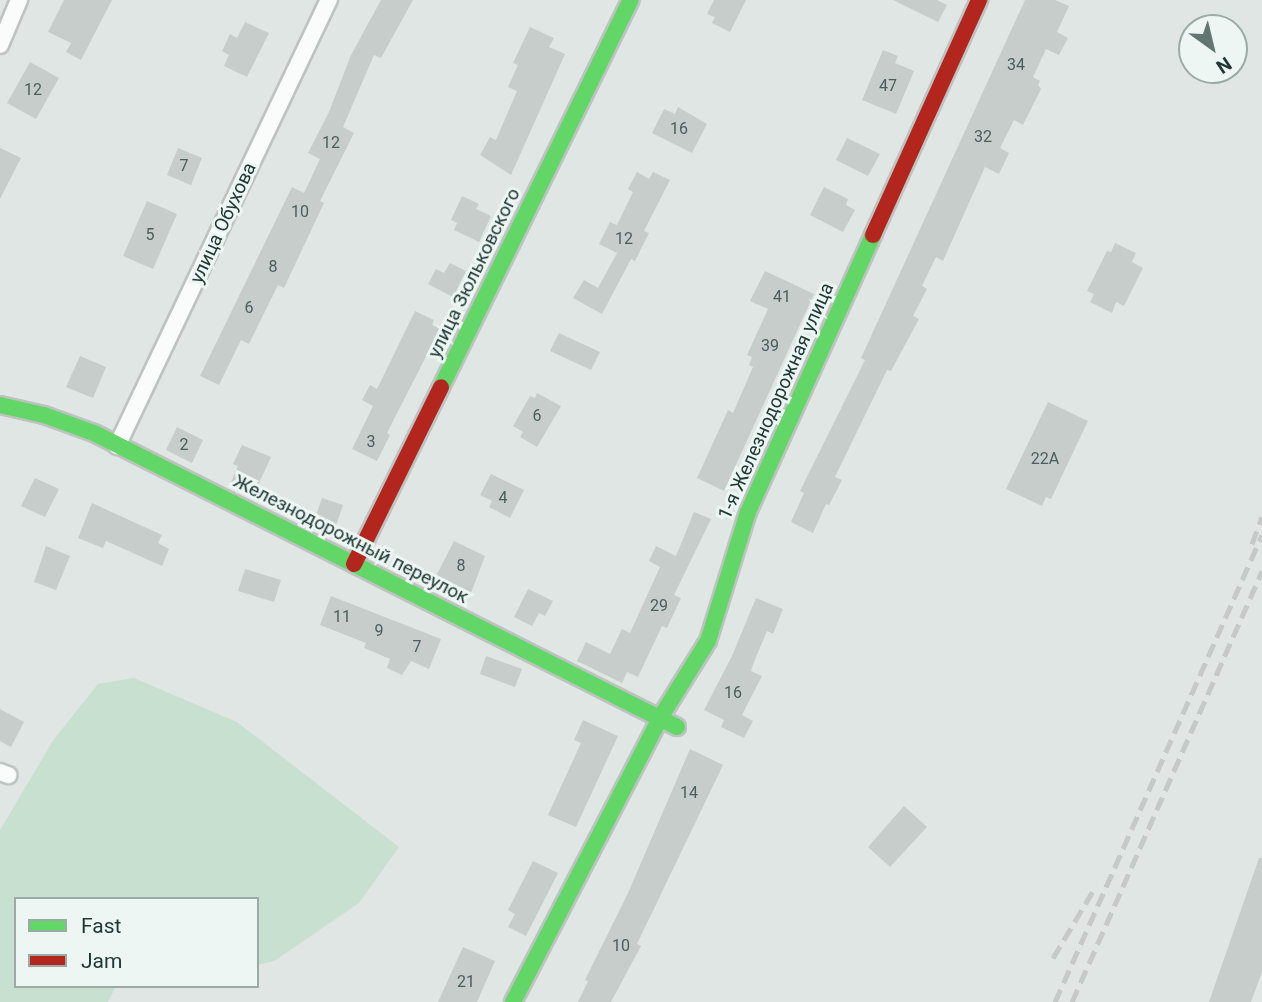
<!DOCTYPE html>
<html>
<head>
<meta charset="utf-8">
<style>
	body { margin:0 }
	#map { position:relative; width:1262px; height:1002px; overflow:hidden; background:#e0e6e3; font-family:Roboto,sans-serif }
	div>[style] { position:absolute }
	.green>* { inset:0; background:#c8e0d0 }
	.building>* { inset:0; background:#c7cdcb }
	.roads { filter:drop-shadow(2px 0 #bdc3c0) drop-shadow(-2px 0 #bdc3c0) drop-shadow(0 2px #bdc3c0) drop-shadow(0 -2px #bdc3c0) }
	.street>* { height:16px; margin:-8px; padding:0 8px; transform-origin:8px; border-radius:8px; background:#fafbfb }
	.fast>* { height:16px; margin:-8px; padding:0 8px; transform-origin:8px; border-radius:8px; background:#63d668 }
	.jam>* { height:16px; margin:-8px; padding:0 8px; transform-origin:8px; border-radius:8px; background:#b3261e }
	.rail>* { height:5px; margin-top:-2.5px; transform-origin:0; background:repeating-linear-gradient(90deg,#c5c9c8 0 14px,transparent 0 21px) }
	span { translate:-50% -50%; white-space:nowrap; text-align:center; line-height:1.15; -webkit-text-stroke:6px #edf6f2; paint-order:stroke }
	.number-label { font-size:16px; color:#4a5e5a }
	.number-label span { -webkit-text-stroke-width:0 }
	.street-label { font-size:19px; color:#1f3833 }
	.legend { position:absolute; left:14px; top:897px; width:245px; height:91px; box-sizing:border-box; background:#edf6f2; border:2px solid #9baaa6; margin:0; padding:9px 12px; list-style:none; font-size:21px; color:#1f3833 }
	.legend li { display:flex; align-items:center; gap:14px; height:35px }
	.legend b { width:35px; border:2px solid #9baaa6 }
	.north { position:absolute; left:1178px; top:14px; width:70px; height:70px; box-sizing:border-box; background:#edf6f2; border:2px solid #9baaa6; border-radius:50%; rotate:146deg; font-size:19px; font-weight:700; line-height:28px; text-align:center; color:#1f3833 }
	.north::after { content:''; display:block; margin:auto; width:24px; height:32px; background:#637571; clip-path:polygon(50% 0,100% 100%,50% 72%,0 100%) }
</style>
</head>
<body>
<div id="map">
	<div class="green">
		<i style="clip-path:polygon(134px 678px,237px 722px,399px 847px,359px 903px,274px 961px,257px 965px,257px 899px,16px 899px,16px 986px,116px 986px,108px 1002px,0 1002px,0 830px,54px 739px,98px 684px)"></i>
	</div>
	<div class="building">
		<i style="clip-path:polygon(64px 0,112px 0,81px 60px,66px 52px,71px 43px,48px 32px)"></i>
		<i style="clip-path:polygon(381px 0,413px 0,381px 58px,374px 55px,343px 127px,354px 133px,320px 201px,324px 203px,284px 288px,278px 285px,249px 344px,241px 340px,219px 385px,200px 376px,292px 187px,304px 193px,320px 159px,308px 153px,329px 112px,351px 55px)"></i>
		<i style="clip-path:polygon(714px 0,746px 0,730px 32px,712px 23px,715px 17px,707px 14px)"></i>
		<i style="clip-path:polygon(893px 0,937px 0,947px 5px,938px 22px)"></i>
		<i style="clip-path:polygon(1025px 0,1055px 0,1069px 6px,1057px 32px,1068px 38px,1059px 55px,1046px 49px,1033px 77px,1040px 81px,1038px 85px,1041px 89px,1023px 125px,1014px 120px,1000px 148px,1009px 153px,999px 174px,985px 167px,943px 261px,936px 257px,922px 286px,927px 289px,913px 316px,919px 319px,891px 371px,887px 370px,835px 477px,842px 480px,829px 505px,826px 504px,813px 533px,791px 522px,804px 493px,800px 491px,865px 360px,861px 358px)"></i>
		<i style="clip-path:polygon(245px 22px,269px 33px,247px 77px,224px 66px,229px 55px,222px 51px,230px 34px,237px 38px)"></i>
		<i style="clip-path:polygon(530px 27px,554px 38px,549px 47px,565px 54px,511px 175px,480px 155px,490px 137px,496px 140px,517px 91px,508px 87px,518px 65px,513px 63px)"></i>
		<i style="clip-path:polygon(883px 50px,898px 56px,895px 63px,914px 71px,896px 114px,862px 100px)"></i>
		<i style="clip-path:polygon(30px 62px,59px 78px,36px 119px,7px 103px)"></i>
		<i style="clip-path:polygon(678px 107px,707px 124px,692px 153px,652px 133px,664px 109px,675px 114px)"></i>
		<i style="clip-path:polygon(847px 138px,880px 154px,868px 176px,836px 160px)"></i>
		<i style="clip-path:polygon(0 148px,21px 158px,0 199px)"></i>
		<i style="clip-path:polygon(178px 148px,202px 158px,191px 185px,167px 175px)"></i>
		<i style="clip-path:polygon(637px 172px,649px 179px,653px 172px,670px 180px,644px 231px,649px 233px,635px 261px,631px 259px,602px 314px,573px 298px,584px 280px,598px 288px,617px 253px,599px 244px,610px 222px,617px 225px,633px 192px,628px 189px)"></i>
		<i style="clip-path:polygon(824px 187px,848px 199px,846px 205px,855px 210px,843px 232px,810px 215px)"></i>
		<i style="clip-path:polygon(462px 196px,479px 204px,476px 209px,491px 216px,479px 242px,454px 230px,457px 223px,451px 220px)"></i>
		<i style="clip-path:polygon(147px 201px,177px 214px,153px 269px,123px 256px)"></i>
		<i style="clip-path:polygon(1115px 243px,1136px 253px,1132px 262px,1143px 268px,1124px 306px,1116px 302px,1112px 313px,1090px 302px,1094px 294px,1087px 291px,1107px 251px,1111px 252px)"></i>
		<i style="clip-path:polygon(450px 263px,466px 271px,453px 297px,428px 284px,436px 269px,444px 273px)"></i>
		<i style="clip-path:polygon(765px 271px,814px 294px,724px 491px,697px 478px,728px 410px,733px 413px,753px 367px,749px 365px,752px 357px,747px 355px,768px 309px,750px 301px)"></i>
		<i style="clip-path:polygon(415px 311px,434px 320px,432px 325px,440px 329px,387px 433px,390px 435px,377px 461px,352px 449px,373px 406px,362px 400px,370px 385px,377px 389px)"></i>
		<i style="clip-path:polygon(559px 333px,600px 352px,591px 370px,550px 351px)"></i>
		<i style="clip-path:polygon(80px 356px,106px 367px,93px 398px,66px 387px)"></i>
		<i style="clip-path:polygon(537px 393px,561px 406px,537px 447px,520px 437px,523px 432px,513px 426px,530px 396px,535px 398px)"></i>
		<i style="clip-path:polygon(1048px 402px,1088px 421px,1051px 499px,1046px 497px,1042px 506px,1006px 489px)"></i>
		<i style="clip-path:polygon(177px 427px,203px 440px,192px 463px,166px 450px)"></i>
		<i style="clip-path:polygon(242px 445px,271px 457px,255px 492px,231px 482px,238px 466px,233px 464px)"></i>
		<i style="clip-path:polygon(491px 474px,524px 490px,510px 518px,489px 507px,492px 501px,480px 495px)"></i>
		<i style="clip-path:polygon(35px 478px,59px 489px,45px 517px,21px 506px)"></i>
		<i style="clip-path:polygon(322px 498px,343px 505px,335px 528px,314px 521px)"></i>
		<i style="clip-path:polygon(92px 503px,162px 535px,158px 543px,169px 549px,162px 566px,106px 541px,103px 548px,78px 538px)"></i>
		<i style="clip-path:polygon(694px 512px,711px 519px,674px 595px,681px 598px,667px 628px,662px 626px,638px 677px,627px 672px,622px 683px,577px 661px,586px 642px,610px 654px,622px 629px,630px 633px,660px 567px,649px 561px,656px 546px,676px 556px)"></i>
		<i style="clip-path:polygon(454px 541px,485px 556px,469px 598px,434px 580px)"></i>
		<i style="clip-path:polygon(46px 546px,70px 556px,56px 590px,34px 582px)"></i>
		<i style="clip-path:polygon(245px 569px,281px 580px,274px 602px,238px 591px)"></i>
		<i style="clip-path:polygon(528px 589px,553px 601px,545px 616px,539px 613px,532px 626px,514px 617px)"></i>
		<i style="clip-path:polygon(331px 596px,441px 639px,429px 669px,411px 661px,402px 675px,387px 668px,390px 659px,364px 648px,366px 643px,320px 625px)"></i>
		<i style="clip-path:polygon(756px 598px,783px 609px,773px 634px,767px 631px,754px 662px,751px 671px,762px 676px,742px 715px,753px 721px,744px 738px,721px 727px,724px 720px,704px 710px,732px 656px)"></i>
		<i style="clip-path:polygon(486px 656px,522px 669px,515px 687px,480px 674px)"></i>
		<i style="clip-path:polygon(0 709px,24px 722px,11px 747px,0 741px)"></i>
		<i style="clip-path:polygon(583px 720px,618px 736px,576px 827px,548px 815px,581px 743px,574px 740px)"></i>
		<i style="clip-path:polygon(690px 749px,723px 765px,637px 944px,641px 946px,611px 1002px,578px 1002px,588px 981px,585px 980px,628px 893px)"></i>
		<i style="clip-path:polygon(904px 806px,927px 827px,890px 867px,868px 847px)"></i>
		<i style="clip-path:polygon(1259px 858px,1262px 858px,1262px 972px,1251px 1002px,1209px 1002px)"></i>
		<i style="clip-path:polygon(533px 861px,558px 873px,526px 936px,508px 927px,515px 914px,508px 910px)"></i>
		<i style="clip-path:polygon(463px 947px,495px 961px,477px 1002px,438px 1002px)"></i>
	</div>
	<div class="roads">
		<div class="street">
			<i style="left:0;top:45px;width:49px;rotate:-67.1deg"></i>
			<i style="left:117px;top:446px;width:494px;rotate:-64.6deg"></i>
			<i style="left:0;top:772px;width:9px;rotate:21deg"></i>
		</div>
		<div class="fast">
			<i style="left:441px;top:387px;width:431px;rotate:-63.9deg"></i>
			<i style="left:0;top:405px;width:45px;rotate:12.8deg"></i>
			<i style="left:44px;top:415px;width:53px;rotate:19.8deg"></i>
			<i style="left:94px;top:433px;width:653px;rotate:26.76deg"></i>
			<i style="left:513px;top:1002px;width:320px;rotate:-62.6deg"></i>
			<i style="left:660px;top:718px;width:91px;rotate:-58.1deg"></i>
			<i style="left:708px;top:641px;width:135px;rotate:-72.8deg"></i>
			<i style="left:748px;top:512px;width:304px;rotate:-65.7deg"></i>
		</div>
		<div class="jam">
			<i style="left:873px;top:235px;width:258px;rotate:-65.7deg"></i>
			<i style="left:354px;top:564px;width:197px;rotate:-63.8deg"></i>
		</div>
	</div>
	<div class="rail">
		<i style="left:1252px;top:544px;width:29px;rotate:-70deg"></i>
		<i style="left:1053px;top:958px;width:84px;rotate:-59.2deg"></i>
		<i style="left:1055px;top:1002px;width:511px;rotate:-66.09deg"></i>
		<i style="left:1072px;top:1002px;width:471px;rotate:-66.2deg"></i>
	</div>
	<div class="number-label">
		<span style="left:1016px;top:65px">34</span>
		<span style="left:888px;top:86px">47</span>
		<span style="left:33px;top:90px">12</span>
		<span style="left:679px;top:129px">16</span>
		<span style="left:983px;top:137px">32</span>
		<span style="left:331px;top:143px">12</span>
		<span style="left:184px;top:166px">7</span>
		<span style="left:300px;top:212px">10</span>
		<span style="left:150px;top:235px">5</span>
		<span style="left:624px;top:239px">12</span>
		<span style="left:273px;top:267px">8</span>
		<span style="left:782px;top:297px">41</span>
		<span style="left:249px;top:308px">6</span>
		<span style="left:770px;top:346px">39</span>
		<span style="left:537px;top:416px">6</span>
		<span style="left:371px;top:442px">3</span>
		<span style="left:184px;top:445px">2</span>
		<span style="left:1045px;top:459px">22А</span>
		<span style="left:503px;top:498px">4</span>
		<span style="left:461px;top:566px">8</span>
		<span style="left:659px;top:606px">29</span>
		<span style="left:342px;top:617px">11</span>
		<span style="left:379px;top:631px">9</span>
		<span style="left:417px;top:647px">7</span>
		<span style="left:733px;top:693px">16</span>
		<span style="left:689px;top:793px">14</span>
		<span style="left:621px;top:946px">10</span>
		<span style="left:466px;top:982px">21</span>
	</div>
	<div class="street-label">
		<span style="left:223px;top:223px;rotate:-65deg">улица Обухова</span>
		<span style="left:474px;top:273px;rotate:-64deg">улица Зюльковского</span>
		<span style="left:776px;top:401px;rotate:-66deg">1-я Железнодорожная улица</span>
		<span style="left:351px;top:539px;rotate:27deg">Железнодорожный переулок</span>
	</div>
	<ul class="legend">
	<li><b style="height:9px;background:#63d668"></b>Fast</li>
	<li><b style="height:9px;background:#b3261e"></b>Jam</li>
	</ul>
	<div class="north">N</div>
</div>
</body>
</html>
